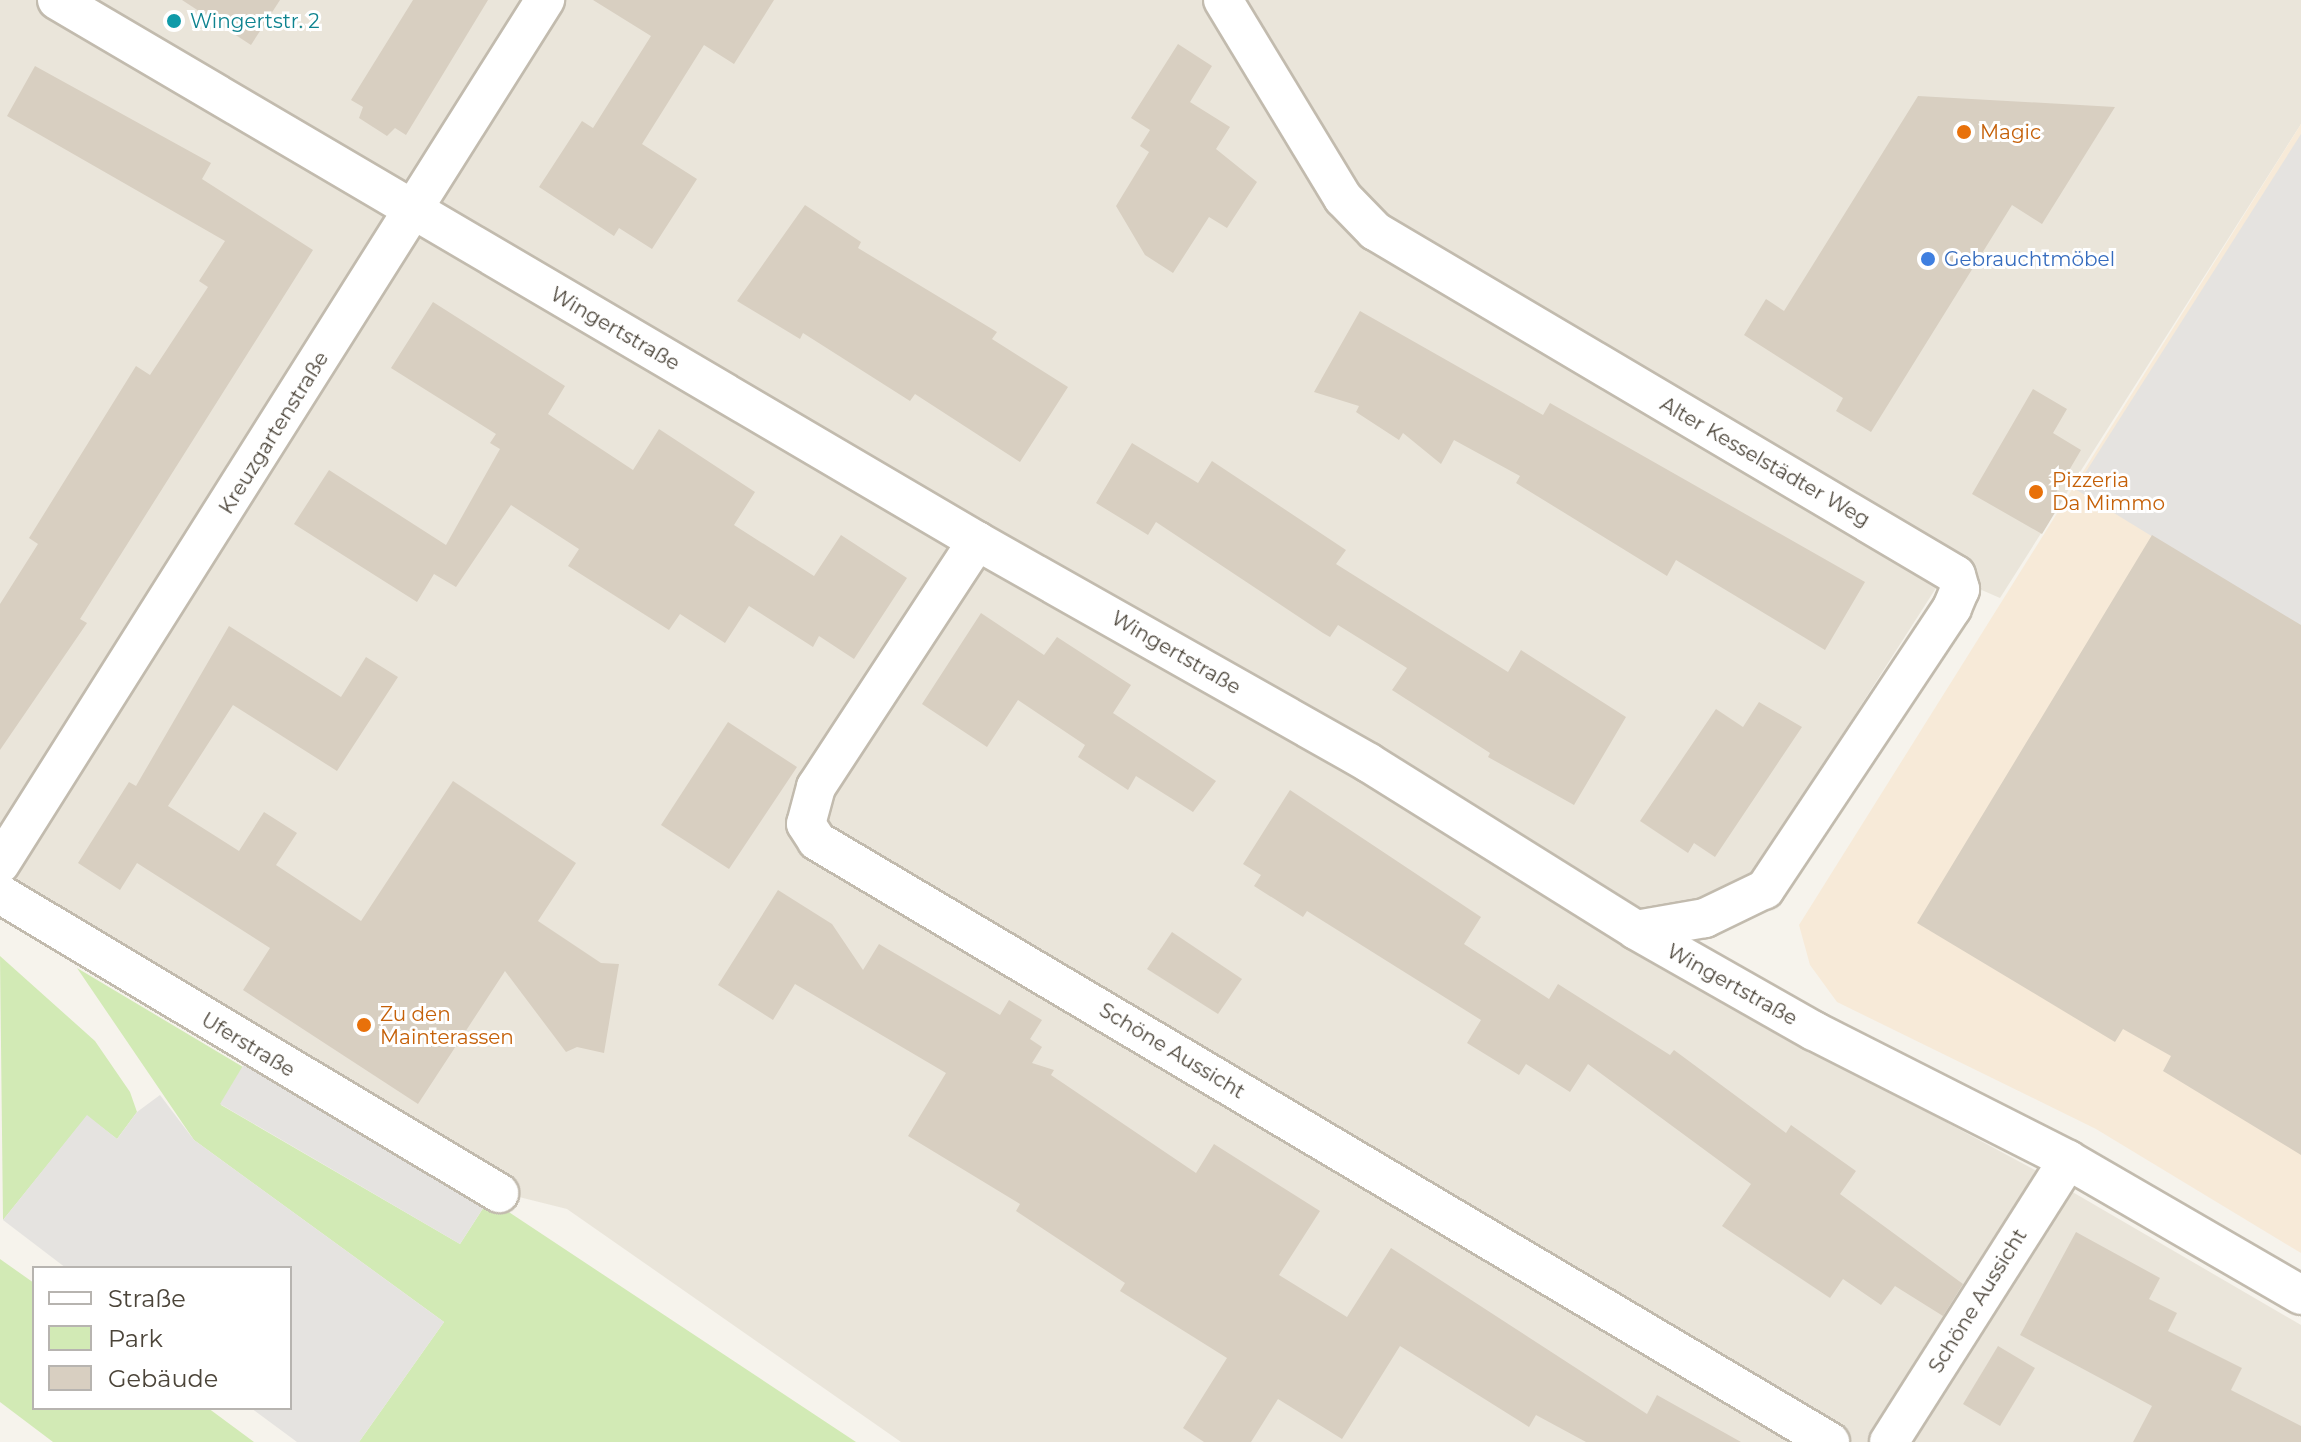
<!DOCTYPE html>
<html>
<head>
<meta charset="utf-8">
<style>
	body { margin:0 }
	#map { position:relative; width:2301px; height:1442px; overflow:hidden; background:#f6f3ec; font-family:Montserrat,sans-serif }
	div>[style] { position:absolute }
	.residential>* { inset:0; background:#eae5da }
	.commercial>* { inset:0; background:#f7ead8 }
	.green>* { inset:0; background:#d2eab5 }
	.parking>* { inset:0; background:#e5e3e0 }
	.building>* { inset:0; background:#d8cfc1 }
	.roads { filter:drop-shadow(2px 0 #c2bbae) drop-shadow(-2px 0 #c2bbae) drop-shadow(0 2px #c2bbae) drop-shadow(0 -2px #c2bbae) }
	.minor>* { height:38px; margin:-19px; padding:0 19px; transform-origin:19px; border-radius:19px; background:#fff }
	.dots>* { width:22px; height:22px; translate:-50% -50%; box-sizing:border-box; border:4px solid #fff; border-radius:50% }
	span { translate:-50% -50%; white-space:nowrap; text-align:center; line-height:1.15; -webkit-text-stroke:6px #fff; paint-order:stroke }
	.culture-label { font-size:20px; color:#0d838f }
	.left { translate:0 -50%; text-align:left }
	.food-label { font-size:20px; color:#c56008 }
	.shop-label { font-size:20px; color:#366cbe }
	.street-label { font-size:20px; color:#4b4439 }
	.legend { position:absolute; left:32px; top:1266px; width:260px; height:144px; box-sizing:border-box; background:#fff; border:2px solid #b7b4b0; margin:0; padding:10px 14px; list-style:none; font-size:24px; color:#4b4439 }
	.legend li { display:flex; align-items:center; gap:16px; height:40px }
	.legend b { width:40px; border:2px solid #b7b4b0 }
</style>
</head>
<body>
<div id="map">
	<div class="residential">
		<i style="clip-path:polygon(0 0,2301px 0,2301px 124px,2000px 598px,1945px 574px,1751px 877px,1694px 918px,1656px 966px,2033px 1169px,2301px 1325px,2301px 1442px,901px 1442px,567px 1209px,499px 1192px,0 894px)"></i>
	</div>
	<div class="commercial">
		<i style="clip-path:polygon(2301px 124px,2301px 1253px,2096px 1129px,1837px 1002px,1810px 965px,1799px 925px)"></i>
	</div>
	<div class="green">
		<i style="clip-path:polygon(0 956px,95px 1041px,130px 1092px,137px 1112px,117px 1139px,87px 1116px,3px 1220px)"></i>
		<i style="clip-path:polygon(77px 968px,243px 1067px,221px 1105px,460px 1244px,489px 1199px,856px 1442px,359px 1442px,444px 1322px,194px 1140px)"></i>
		<i style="clip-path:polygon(0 1259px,34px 1283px,34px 1408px,208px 1408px,254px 1442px,53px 1442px,0 1402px)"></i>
	</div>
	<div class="parking">
		<i style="clip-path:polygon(2301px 134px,2301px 628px,2075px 489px)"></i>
		<i style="clip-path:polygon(253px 1049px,489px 1199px,460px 1244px,220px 1104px)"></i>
		<i style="clip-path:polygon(160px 1095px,194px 1140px,444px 1322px,359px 1442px,297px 1442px,251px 1408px,290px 1408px,290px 1268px,66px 1268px,3px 1220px,87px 1115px,117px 1139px,137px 1112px)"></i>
	</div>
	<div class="building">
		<i style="clip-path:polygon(182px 0,280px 0,251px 45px)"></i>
		<i style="clip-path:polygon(413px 0,488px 0,406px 135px,395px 128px,387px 136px,359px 118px,363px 107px,351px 100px)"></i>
		<i style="clip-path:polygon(593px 0,774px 0,734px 64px,704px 45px,642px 144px,697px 179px,652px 249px,619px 228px,614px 236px,539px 187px,582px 121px,593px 128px,651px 36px)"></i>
		<i style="clip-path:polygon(1178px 44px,1212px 66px,1190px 102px,1230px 127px,1216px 149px,1257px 182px,1227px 228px,1209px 217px,1173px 273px,1145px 255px,1116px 206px,1149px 152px,1140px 146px,1150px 130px,1131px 118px)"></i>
		<i style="clip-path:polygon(35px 66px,211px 163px,202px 179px,313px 250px,80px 619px,87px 623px,0 750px,0 604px,38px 544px,29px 538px,136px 366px,150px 375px,208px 287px,199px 281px,225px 241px,7px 116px)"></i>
		<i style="clip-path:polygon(1918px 96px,2115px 107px,2042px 224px,2012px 205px,1871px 432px,1836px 411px,1843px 398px,1744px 335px,1766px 299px,1784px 311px)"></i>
		<i style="clip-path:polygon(805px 205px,861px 242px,858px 248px,997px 332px,992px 339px,1068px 387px,1020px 462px,915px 394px,910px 401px,803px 333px,800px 339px,737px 301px)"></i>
		<i style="clip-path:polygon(433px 302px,565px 386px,548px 414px,633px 470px,659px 429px,755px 492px,734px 525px,814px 576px,841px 535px,907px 578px,854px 659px,819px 636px,813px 647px,749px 606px,725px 643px,680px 614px,669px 630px,568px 566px,579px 549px,511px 505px,456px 587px,434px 574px,417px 602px,294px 524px,329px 470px,446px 545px,500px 449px,490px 443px,496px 434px,391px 368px)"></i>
		<i style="clip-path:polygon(1360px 311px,1543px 415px,1550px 403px,1865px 582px,1825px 650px,1676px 560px,1667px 576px,1516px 483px,1520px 476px,1454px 440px,1441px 464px,1403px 433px,1399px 440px,1356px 412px,1359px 406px,1314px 392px)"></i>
		<i style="clip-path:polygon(2033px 389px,2067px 409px,2053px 433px,2081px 450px,2054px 496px,2062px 501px,2042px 534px,1972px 494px)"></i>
		<i style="clip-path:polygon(1132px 443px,1198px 483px,1212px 461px,1346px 550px,1336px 564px,1508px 672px,1521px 650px,1626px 717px,1574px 805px,1488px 757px,1490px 753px,1392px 690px,1407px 668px,1338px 625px,1330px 637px,1323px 633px,1156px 522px,1148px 535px,1096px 503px)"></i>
		<i style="clip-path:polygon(2152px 535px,2301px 625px,2301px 1155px,2163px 1071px,2171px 1056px,2123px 1029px,2115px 1042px,1917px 923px)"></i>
		<i style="clip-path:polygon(981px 613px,1044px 655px,1057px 637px,1131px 685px,1113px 713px,1216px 781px,1193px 812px,1136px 776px,1128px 790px,1078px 757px,1085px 745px,1018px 700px,987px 747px,922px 704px)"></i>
		<i style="clip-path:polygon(229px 626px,341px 697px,366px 657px,398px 677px,337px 771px,233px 705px,168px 806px,239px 851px,264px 812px,297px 833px,276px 865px,361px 921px,453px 781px,576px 863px,538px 921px,601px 963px,619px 964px,604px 1053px,577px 1047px,566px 1052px,505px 971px,418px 1104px,243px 990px,270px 948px,137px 863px,120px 890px,78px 863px,129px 782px,136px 786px)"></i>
		<i style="clip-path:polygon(1759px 702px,1802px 727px,1715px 857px,1694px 843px,1688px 853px,1640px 821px,1716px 709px,1743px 727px)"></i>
		<i style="clip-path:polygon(728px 722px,797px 767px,729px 869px,661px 825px)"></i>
		<i style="clip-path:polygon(1290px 790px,1481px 917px,1464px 944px,1549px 999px,1558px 984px,1670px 1055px,1674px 1050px,1786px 1133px,1791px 1125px,1856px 1171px,1840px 1194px,1963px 1284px,1943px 1316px,1895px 1286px,1881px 1305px,1843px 1279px,1830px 1298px,1722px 1226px,1751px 1184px,1588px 1064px,1570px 1092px,1526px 1064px,1519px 1075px,1467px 1043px,1481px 1020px,1307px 911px,1303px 917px,1254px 886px,1261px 875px,1243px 864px)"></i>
		<i style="clip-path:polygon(778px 890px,832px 924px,863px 970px,879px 944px,1000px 1015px,1009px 1000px,1042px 1020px,1030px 1039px,1042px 1047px,1032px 1063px,1054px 1070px,1051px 1075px,1196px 1173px,1214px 1144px,1320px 1211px,1279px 1275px,1347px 1317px,1391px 1248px,1647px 1414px,1657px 1395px,1741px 1442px,1586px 1442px,1536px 1415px,1529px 1427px,1400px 1346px,1342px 1439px,1278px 1399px,1251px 1442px,1204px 1442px,1183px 1428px,1227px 1358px,1120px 1291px,1125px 1283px,1016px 1211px,1020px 1204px,908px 1136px,946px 1073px,795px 984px,773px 1020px,718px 985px)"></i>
		<i style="clip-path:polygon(1172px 932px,1242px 979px,1218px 1014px,1147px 969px)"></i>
		<i style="clip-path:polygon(2076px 1232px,2160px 1278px,2149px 1299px,2177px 1313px,2168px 1331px,2242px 1368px,2231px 1390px,2301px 1426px,2301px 1442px,2133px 1442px,2152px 1406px,2020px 1335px)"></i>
		<i style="clip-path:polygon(1998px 1346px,2035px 1368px,2000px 1426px,1963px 1404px)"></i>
	</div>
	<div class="roads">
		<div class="minor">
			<i style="left:57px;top:0;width:1067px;rotate:30.46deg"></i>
			<i style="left:977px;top:541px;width:450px;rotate:29.5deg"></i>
			<i style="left:1369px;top:763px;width:315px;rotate:32deg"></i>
			<i style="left:1636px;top:930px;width:205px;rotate:29.6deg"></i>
			<i style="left:1814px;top:1031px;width:285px;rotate:26.9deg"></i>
			<i style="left:2068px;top:1160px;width:269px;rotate:30.1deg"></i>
			<i style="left:1223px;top:0;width:232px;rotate:58.8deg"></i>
			<i style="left:1343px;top:198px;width:46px;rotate:45.9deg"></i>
			<i style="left:1375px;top:231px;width:675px;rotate:30.63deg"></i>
			<i style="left:1956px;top:575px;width:15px;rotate:74deg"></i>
			<i style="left:1960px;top:589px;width:21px;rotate:113deg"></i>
			<i style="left:1952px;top:608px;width:338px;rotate:123.6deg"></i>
			<i style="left:1765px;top:889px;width:67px;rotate:154.2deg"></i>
			<i style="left:1705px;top:918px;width:70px;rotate:170.1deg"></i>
			<i style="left:977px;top:541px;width:294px;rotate:123.2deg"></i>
			<i style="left:816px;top:787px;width:38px;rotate:105deg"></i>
			<i style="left:806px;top:824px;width:20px;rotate:57deg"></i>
			<i style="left:817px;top:841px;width:1178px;rotate:30.68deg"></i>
			<i style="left:0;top:864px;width:1022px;rotate:-57.76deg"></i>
			<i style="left:0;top:894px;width:582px;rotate:30.93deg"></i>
			<i style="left:1889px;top:1442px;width:334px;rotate:-57.6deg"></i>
		</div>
	</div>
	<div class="dots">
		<i style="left:174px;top:21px;background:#0f9aa8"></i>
		<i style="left:1964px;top:132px;background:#e8710a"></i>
		<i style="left:1928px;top:259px;background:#3f7fe0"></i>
		<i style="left:2036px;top:492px;background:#e8710a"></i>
		<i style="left:364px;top:1025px;background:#e8710a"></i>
	</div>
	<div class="culture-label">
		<span class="left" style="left:190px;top:21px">Wingertstr. 2</span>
	</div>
	<div class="food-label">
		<span class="left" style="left:1980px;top:132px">Magic</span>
		<span class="left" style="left:2052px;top:492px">Pizzeria<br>Da Mimmo</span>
		<span class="left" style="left:380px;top:1026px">Zu den<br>Mainterassen</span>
	</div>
	<div class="shop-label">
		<span class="left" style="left:1944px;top:259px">Gebrauchtmöbel</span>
	</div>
	<div class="street-label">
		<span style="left:615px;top:329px;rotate:30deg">Wingertstraße</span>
		<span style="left:274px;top:433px;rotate:-58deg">Kreuzgartenstraße</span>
		<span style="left:1765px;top:462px;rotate:30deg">Alter Kesselstädter Weg</span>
		<span style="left:1176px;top:653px;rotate:30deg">Wingertstraße</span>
		<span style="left:1732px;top:985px;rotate:29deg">Wingertstraße</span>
		<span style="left:248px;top:1045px;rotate:31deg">Uferstraße</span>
		<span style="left:1172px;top:1051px;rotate:31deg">Schöne Aussicht</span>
		<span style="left:1978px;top:1301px;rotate:-58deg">Schöne Aussicht</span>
	</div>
	<ul class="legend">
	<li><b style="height:10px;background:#fff"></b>Straße</li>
	<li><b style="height:22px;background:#d2eab5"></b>Park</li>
	<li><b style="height:22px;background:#d8cfc1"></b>Gebäude</li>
	</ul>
</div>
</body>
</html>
